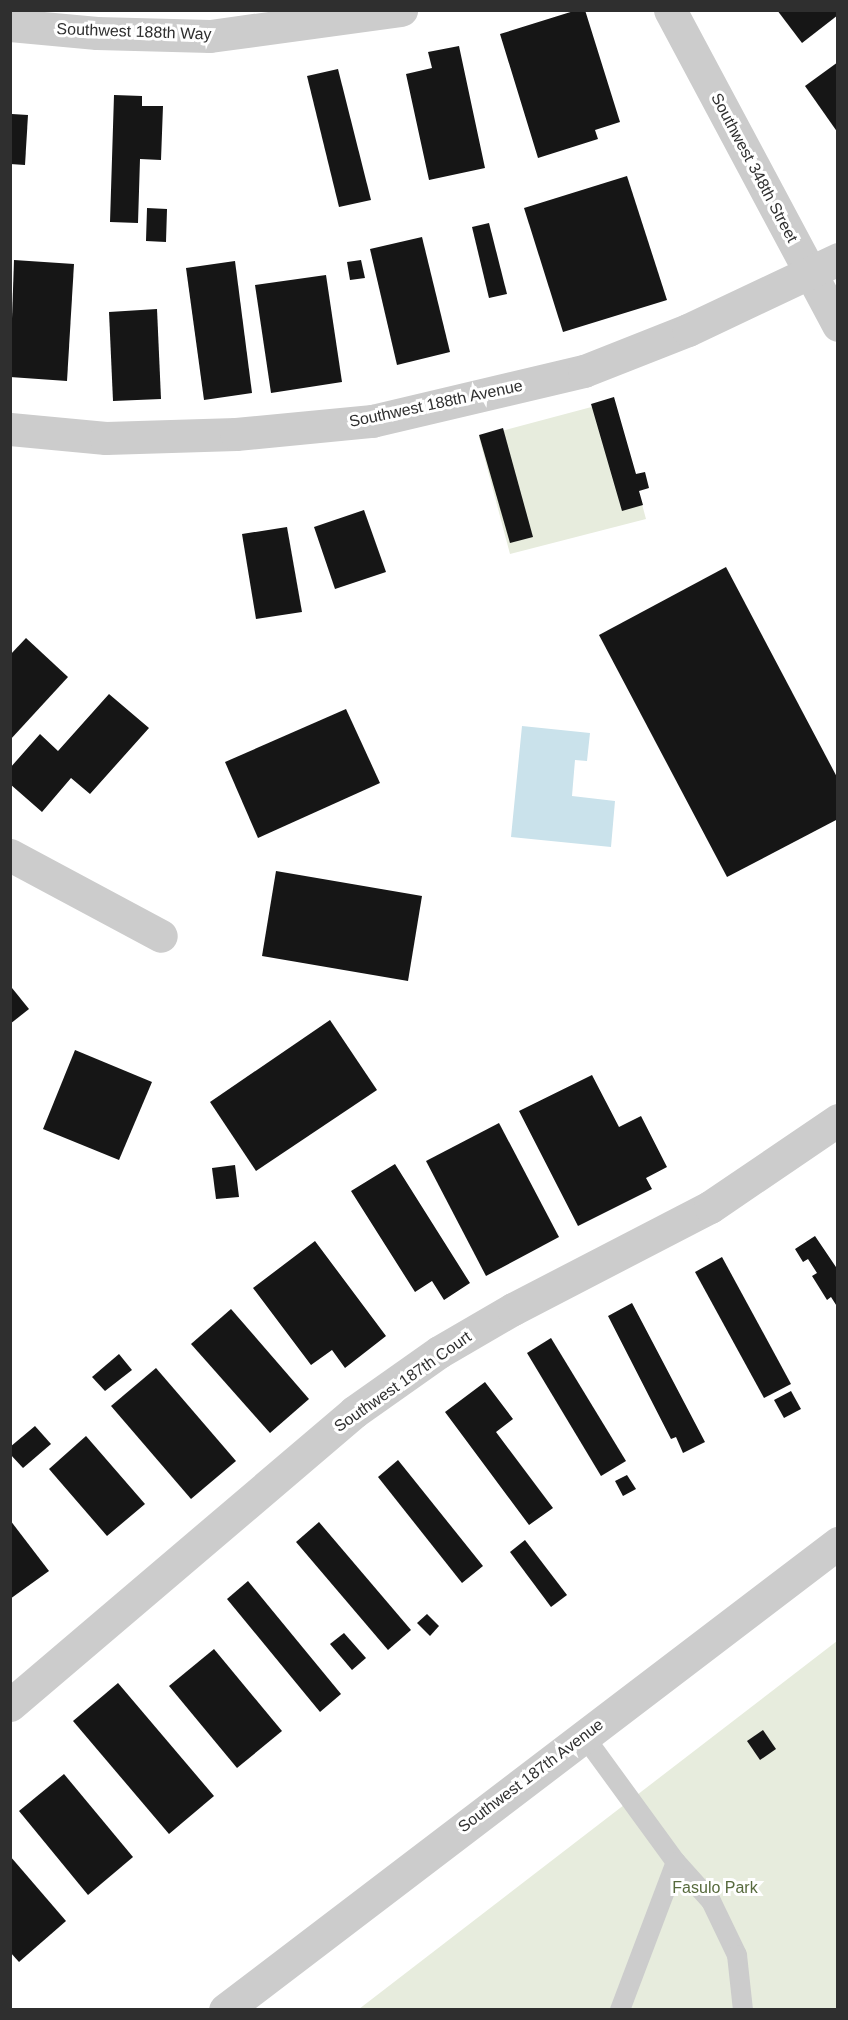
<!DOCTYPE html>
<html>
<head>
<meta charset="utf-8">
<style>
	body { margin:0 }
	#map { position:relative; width:848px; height:2020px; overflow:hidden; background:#fff; font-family:Helvetica,sans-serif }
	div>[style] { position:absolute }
	.green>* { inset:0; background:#e7ecdd }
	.water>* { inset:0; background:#cae2eb }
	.building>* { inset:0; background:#161616 }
	.service>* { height:20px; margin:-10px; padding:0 10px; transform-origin:10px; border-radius:10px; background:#ccc }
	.minor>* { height:33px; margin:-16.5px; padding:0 16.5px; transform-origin:16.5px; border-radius:16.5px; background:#ccc }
	.tertiary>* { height:33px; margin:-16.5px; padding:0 16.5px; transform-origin:16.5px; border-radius:16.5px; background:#ccc }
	span { translate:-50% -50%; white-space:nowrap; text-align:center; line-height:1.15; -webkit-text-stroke:6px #fff; paint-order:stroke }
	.street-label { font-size:16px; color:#2f2f2f }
	.park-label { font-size:16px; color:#576a3d }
	.frame { position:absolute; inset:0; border:12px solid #2f2f2f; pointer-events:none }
</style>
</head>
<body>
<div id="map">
	<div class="green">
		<i style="clip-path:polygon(614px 401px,646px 519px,510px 554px,479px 437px)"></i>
		<i style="clip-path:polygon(837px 1641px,837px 2009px,359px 2009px)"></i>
	</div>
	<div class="water">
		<i style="clip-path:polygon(522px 726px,590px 733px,587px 761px,575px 760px,572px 796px,615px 801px,611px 847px,511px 837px)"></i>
	</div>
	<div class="building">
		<i style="clip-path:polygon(577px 10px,585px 10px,620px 122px,595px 130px,598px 139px,538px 158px,500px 34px)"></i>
		<i style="clip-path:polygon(777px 10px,838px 10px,838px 15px,802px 43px)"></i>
		<i style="clip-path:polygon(459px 46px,485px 168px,429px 180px,406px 74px,432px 68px,428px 52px)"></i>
		<i style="clip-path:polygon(838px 62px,838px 133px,805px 86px)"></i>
		<i style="clip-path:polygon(338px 69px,371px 200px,339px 207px,307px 76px)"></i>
		<i style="clip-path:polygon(114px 95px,142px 96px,142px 106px,163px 106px,161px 160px,140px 159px,138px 223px,110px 222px)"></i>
		<i style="clip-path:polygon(12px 114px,28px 115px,25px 165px,10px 164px)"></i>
		<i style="clip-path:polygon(627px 176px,667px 300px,563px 332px,524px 208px)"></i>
		<i style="clip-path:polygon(147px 208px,167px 209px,166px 242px,146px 241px)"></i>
		<i style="clip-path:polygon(489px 223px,507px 294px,489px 298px,472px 227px)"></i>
		<i style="clip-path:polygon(422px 237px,450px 352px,397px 365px,370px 249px)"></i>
		<i style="clip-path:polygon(14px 260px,74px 264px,67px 381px,10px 377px)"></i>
		<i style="clip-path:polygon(361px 260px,365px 278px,350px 280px,347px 262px)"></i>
		<i style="clip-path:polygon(235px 261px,252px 393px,204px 400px,186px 268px)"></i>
		<i style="clip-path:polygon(326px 275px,342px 382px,271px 393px,255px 285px)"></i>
		<i style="clip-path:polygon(157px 309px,161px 399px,113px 401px,109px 312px)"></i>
		<i style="clip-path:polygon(614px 397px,636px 474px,645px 472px,649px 488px,639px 491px,643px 505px,622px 511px,591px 404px)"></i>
		<i style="clip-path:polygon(503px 428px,533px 537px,510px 543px,479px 435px)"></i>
		<i style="clip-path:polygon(364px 510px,386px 572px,335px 589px,314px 527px)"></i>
		<i style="clip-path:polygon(287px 527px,302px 612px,256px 619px,242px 534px)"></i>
		<i style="clip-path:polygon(726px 567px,838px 779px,838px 819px,727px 877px,599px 635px)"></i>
		<i style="clip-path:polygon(26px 638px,68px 677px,10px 740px,10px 655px)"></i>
		<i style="clip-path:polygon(109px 694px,149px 728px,90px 794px,71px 778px,42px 812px,10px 784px,10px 768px,40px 734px,58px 751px)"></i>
		<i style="clip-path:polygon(346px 709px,380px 783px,258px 838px,225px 762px)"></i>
		<i style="clip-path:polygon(276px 871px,422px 896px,408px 981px,262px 956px)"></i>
		<i style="clip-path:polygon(12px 988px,29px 1009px,10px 1024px,10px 989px)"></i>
		<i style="clip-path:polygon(330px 1020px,377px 1090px,256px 1171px,210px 1102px)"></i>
		<i style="clip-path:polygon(75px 1050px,152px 1082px,119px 1160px,43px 1129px)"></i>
		<i style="clip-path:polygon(592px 1075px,619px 1127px,641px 1116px,667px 1167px,646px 1178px,652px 1189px,578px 1226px,519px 1111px)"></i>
		<i style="clip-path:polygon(499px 1123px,559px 1237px,486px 1276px,426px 1161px)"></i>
		<i style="clip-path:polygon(395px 1164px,470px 1283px,444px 1300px,432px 1281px,415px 1292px,351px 1191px)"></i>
		<i style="clip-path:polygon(235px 1165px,239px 1197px,216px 1199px,212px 1168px)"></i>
		<i style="clip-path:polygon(815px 1236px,838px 1270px,838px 1308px,831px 1297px,827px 1300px,812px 1276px,817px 1273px,808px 1259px,803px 1262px,795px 1249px)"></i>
		<i style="clip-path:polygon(315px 1241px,386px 1336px,345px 1368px,332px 1350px,311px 1365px,253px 1288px)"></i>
		<i style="clip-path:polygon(722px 1257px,791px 1384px,764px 1398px,695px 1272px)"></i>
		<i style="clip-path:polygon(632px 1303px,705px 1442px,683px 1453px,676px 1437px,671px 1439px,608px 1316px)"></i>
		<i style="clip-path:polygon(231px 1309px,309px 1399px,270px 1433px,191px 1344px)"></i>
		<i style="clip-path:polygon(551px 1338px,626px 1461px,601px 1476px,527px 1353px)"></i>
		<i style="clip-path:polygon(119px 1354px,132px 1370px,105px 1391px,92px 1377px)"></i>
		<i style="clip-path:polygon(156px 1368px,236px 1461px,191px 1499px,111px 1406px)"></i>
		<i style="clip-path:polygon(485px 1382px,513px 1419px,496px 1432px,553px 1508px,529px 1525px,445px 1412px)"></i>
		<i style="clip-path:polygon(791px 1391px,801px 1409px,784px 1418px,774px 1400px)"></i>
		<i style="clip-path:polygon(35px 1426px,51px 1444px,23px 1468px,10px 1454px,10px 1447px)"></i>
		<i style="clip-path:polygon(86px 1436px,145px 1504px,107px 1536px,49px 1469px)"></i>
		<i style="clip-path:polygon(398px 1460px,483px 1566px,462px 1583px,378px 1477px)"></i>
		<i style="clip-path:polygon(627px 1475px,636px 1489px,623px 1496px,615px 1481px)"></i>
		<i style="clip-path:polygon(10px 1520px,49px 1571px,10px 1599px)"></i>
		<i style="clip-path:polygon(319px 1522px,411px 1630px,388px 1650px,296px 1542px)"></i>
		<i style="clip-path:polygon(525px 1540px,567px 1595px,551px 1607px,510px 1552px)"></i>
		<i style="clip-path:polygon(248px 1581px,341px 1694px,320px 1712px,227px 1599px)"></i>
		<i style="clip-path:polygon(427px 1614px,439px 1626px,430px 1636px,417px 1623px)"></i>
		<i style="clip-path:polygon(344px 1633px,366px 1658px,352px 1670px,330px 1644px)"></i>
		<i style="clip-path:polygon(214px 1649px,282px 1731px,237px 1768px,169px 1686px)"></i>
		<i style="clip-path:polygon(118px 1683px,214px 1796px,169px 1834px,73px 1721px)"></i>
		<i style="clip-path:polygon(763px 1730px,776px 1749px,760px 1760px,747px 1741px)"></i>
		<i style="clip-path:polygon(64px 1774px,133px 1857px,88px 1895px,19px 1811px)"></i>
		<i style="clip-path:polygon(10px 1856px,66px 1921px,19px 1962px,10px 1952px)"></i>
	</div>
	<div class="service">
		<i style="left:584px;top:1736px;width:156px;rotate:53.9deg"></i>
		<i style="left:676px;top:1862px;width:52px;rotate:48.1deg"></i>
		<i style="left:711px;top:1901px;width:60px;rotate:64.3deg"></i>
		<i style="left:737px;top:1955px;width:55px;rotate:83.8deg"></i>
		<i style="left:620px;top:2010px;width:158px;rotate:-69.3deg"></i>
	</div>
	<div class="minor">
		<i style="left:670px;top:10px;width:357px;rotate:61.9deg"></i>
		<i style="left:10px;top:25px;width:87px;rotate:5.3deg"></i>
		<i style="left:97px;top:33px;width:113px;rotate:1.5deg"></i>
		<i style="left:210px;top:36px;width:193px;rotate:-7.8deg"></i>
		<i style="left:10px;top:429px;width:96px;rotate:5.4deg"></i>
		<i style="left:106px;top:438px;width:130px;rotate:-1.8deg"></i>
		<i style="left:236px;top:434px;width:137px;rotate:-5.5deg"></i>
		<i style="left:372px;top:421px;width:218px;rotate:-13.3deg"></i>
		<i style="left:584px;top:371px;width:112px;rotate:-21.5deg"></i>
		<i style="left:688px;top:330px;width:166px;rotate:-25.3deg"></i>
		<i style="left:10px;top:855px;width:171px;rotate:28.2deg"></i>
		<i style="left:10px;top:1705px;width:452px;rotate:-40.4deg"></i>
		<i style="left:354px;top:1412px;width:104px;rotate:-35.2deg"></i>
		<i style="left:439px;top:1352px;width:86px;rotate:-30.2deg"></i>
		<i style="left:513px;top:1309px;width:222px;rotate:-27.4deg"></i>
		<i style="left:710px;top:1207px;width:155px;rotate:-34.2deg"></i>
	</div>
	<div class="tertiary">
		<i style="left:225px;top:2010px;width:771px;rotate:-37.3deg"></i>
	</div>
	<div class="street-label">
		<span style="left:134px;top:32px;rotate:2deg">Southwest 188th Way</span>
		<span style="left:754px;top:168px;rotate:62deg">Southwest 348th Street</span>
		<span style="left:436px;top:404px;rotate:-12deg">Southwest 188th Avenue</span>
		<span style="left:403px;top:1382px;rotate:-35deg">Southwest 187th Court</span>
		<span style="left:531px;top:1776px;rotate:-37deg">Southwest 187th Avenue</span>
	</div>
	<div class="park-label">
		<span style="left:715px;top:1888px">Fasulo Park</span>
	</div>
	<div class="frame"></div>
</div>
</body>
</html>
